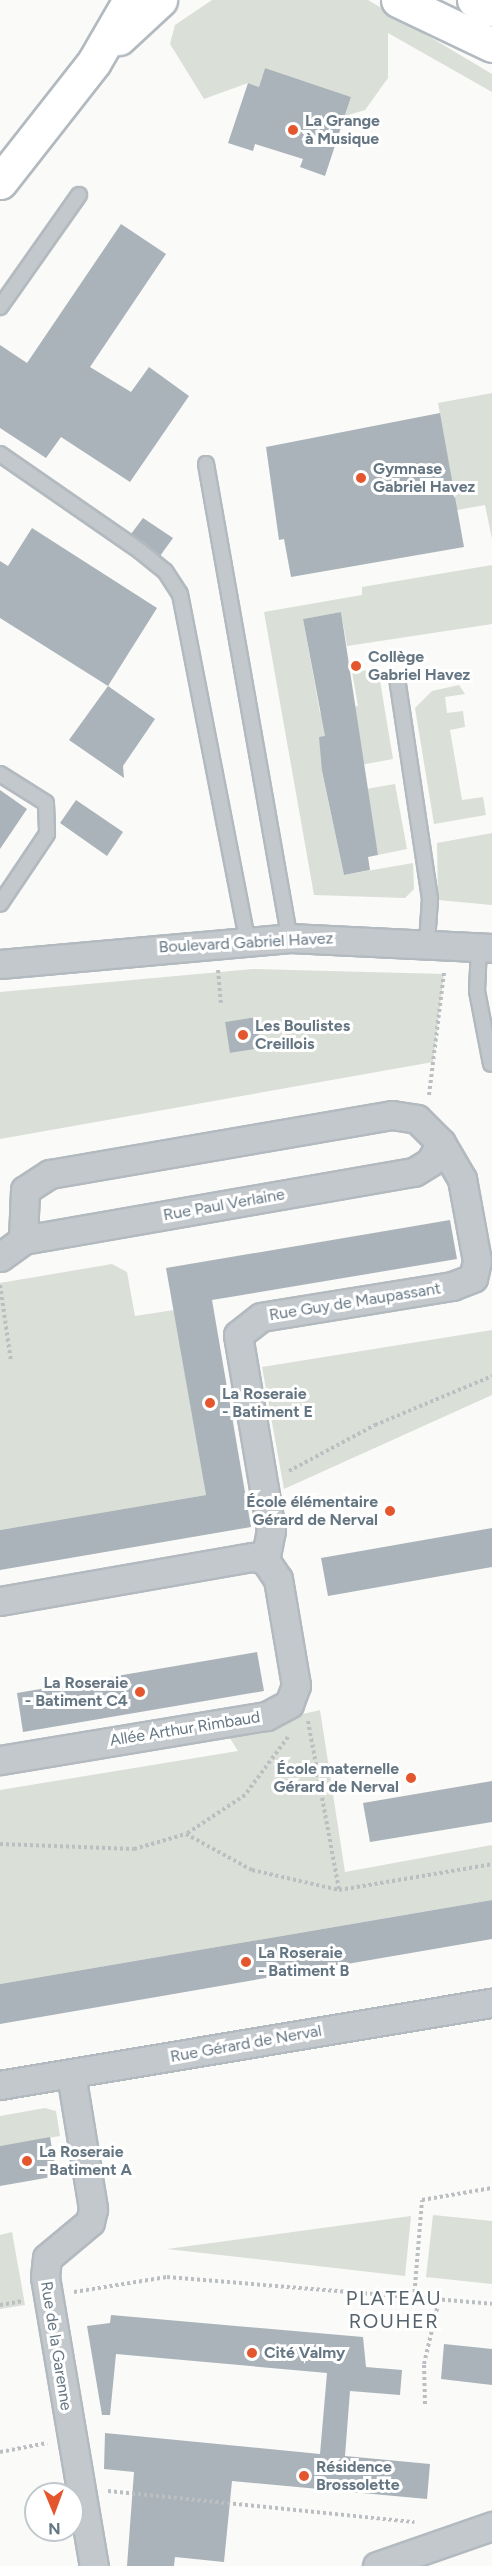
<!DOCTYPE html>
<html>
<head>
<meta charset="utf-8">
<style>
	body { margin:0 }
	#map { position:relative; width:492px; height:2566px; overflow:hidden; background:#fafaf8; font-family:Figtree,sans-serif }
	div>[style] { position:absolute }
	.green>* { inset:0; background:#dadfd7 }
	.building>* { inset:0; background:#aab3b9 }
	.path>* { height:4px; margin-top:-2px; transform-origin:0; background:repeating-linear-gradient(90deg,#bbbfc2 0 3px,transparent 0 6px) }
	.roads { filter:drop-shadow(2px 0 #b3babf) drop-shadow(-2px 0 #b3babf) drop-shadow(0 2px #b3babf) drop-shadow(0 -2px #b3babf) }
	.lane>* { height:14px; margin:-7px; padding:0 7px; transform-origin:7px; border-radius:7px; background:#c3c8cc }
	.street>* { height:27px; margin:-13.5px; padding:0 13.5px; transform-origin:13.5px; border-radius:13.5px; background:#c3c8cc }
	.secondary>* { height:33px; margin:-16.5px; padding:0 16.5px; transform-origin:16.5px; border-radius:16.5px; background:#fff }
	.dots>* { width:16px; height:16px; translate:-50% -50%; box-sizing:border-box; border:3px solid #fff; border-radius:50% }
	span { translate:-50% -50%; white-space:nowrap; text-align:center; line-height:1.15; -webkit-text-stroke:6px #fff; paint-order:stroke }
	.poi-label { font-size:16px; color:#657683; font-weight:700 }
	.left { translate:0 -50%; text-align:left }
	.right { translate:-100% -50%; text-align:right }
	.street-label { font-size:16px; color:#657683 }
	.quarter-label { font-size:20px; color:#57646e; letter-spacing:1.5px }
	.north { position:absolute; left:24px; top:2482px; width:60px; height:60px; box-sizing:border-box; background:#fff; border:2px solid #c1c8cd; border-radius:50%; rotate:179deg; font-size:16px; font-weight:700; line-height:24px; text-align:center; color:#657683 }
	.north::after { content:''; display:block; margin:auto; width:21px; height:27px; background:#e4572e; clip-path:polygon(50% 0,100% 100%,50% 72%,0 100%) }
</style>
</head>
<body>
<div id="map">
	<div class="green">
		<i style="clip-path:polygon(212px 0,368px 0,492px 74px,492px 92px,388px 33px,388px 78px,365px 110px,345px 116px,351px 97px,265px 68px,259px 87px,248px 83px,204px 99px,170px 44px,175px 25px)"></i>
		<i style="clip-path:polygon(492px 393px,492px 539px,485px 505px,457px 510px,438px 403px)"></i>
		<i style="clip-path:polygon(492px 565px,492px 624px,347px 646px,341px 612px,303px 619px,320px 713px,358px 706px,352px 672px,378px 669px,393px 759px,322px 772px,344px 875px,413px 863px,414px 889px,405px 898px,314px 895px,264px 612px,362px 595px,362px 587px)"></i>
		<i style="clip-path:polygon(459px 685px,465px 694px,445px 697px,447px 713px,463px 711px,465px 727px,450px 730px,462px 800px,483px 797px,486px 815px,434px 824px,415px 708px,432px 691px)"></i>
		<i style="clip-path:polygon(395px 784px,407px 849px,378px 855px,366px 789px)"></i>
		<i style="clip-path:polygon(492px 833px,492px 905px,438px 900px,437px 843px)"></i>
		<i style="clip-path:polygon(evenodd,253px 969px,444px 974px,433px 1062px,0 1139px,0 992px,253px 969px,256px 1017px,261px 1047px,231px 1053px,225px 1022px,256px 1017px)"></i>
		<i style="clip-path:polygon(112px 1264px,127px 1272px,135px 1316px,174px 1310px,206px 1495px,0 1530px,0 1283px)"></i>
		<i style="clip-path:polygon(492px 1330px,492px 1395px,284px 1489px,262px 1367px)"></i>
		<i style="clip-path:polygon(320px 1710px,345px 1872px,492px 1845px,492px 1900px,0 1984px,0 1790px,238px 1751px,226px 1732px)"></i>
		<i style="clip-path:polygon(45px 2108px,56px 2111px,60px 2136px,0 2146px,0 2116px)"></i>
		<i style="clip-path:polygon(433px 2215px,492px 2221px,492px 2284px,426px 2277px)"></i>
		<i style="clip-path:polygon(411px 2216px,405px 2276px,167px 2249px)"></i>
		<i style="clip-path:polygon(12px 2232px,25px 2305px,0 2309px,0 2235px)"></i>
	</div>
	<div class="building">
		<i style="clip-path:polygon(265px 68px,351px 97px,325px 176px,300px 167px,303px 159px,255px 144px,253px 151px,228px 143px,248px 83px,259px 87px)"></i>
		<i style="clip-path:polygon(121px 224px,166px 254px,90px 367px,131px 392px,149px 367px,189px 396px,130px 482px,61px 437px,46px 458px,0 428px,0 345px,27px 363px)"></i>
		<i style="clip-path:polygon(440px 413px,464px 547px,291px 577px,284px 539px,279px 540px,266px 447px)"></i>
		<i style="clip-path:polygon(143px 518px,173px 538px,160px 556px,131px 534px)"></i>
		<i style="clip-path:polygon(32px 528px,157px 608px,108px 686px,0 618px,0 561px,8px 566px)"></i>
		<i style="clip-path:polygon(341px 612px,378px 855px,368px 857px,370px 870px,344px 875px,322px 771px,319px 737px,325px 736px,303px 619px)"></i>
		<i style="clip-path:polygon(108px 686px,155px 719px,123px 766px,124px 778px,69px 740px)"></i>
		<i style="clip-path:polygon(0 790px,27px 809px,0 849px)"></i>
		<i style="clip-path:polygon(76px 800px,123px 832px,107px 856px,60px 823px)"></i>
		<i style="clip-path:polygon(256px 1017px,261px 1048px,230px 1053px,225px 1022px)"></i>
		<i style="clip-path:polygon(450px 1220px,457px 1259px,212px 1300px,251px 1527px,0 1570px,0 1530px,206px 1495px,166px 1268px)"></i>
		<i style="clip-path:polygon(492px 1528px,492px 1567px,328px 1596px,321px 1558px)"></i>
		<i style="clip-path:polygon(257px 1652px,264px 1691px,23px 1732px,17px 1693px)"></i>
		<i style="clip-path:polygon(492px 1781px,492px 1822px,370px 1842px,363px 1803px)"></i>
		<i style="clip-path:polygon(492px 1900px,492px 1939px,0 2024px,0 1984px)"></i>
		<i style="clip-path:polygon(50px 2137px,57px 2176px,0 2186px,0 2146px)"></i>
		<i style="clip-path:polygon(111px 2315px,363px 2337px,366px 2367px,402px 2370px,400px 2395px,350px 2391px,345px 2456px,430px 2464px,427px 2499px,232px 2481px,224px 2562px,175px 2557px,174px 2566px,127px 2566px,134px 2472px,104px 2469px,105px 2433px,320px 2454px,327px 2373px,116px 2354px,110px 2415px,102px 2415px,87px 2326px,110px 2323px)"></i>
		<i style="clip-path:polygon(444px 2344px,492px 2349px,492px 2385px,441px 2379px)"></i>
	</div>
	<div class="path">
		<i style="left:218px;top:970px;width:33px;rotate:85deg"></i>
		<i style="left:429px;top:1095px;width:124px;rotate:-83deg"></i>
		<i style="left:0;top:1285px;width:77px;rotate:81.8deg"></i>
		<i style="left:289px;top:1471px;width:98px;rotate:-28.1deg"></i>
		<i style="left:375px;top:1425px;width:127px;rotate:-22.7deg"></i>
		<i style="left:308px;top:1721px;width:172px;rotate:79.6deg"></i>
		<i style="left:288px;top:1737px;width:72px;rotate:126.6deg"></i>
		<i style="left:245px;top:1795px;width:71px;rotate:146.5deg"></i>
		<i style="left:186px;top:1834px;width:75px;rotate:28.6deg"></i>
		<i style="left:252px;top:1870px;width:89px;rotate:12.9deg"></i>
		<i style="left:339px;top:1890px;width:155px;rotate:-9.6deg"></i>
		<i style="left:0;top:1844px;width:134px;rotate:2.1deg"></i>
		<i style="left:134px;top:1849px;width:54px;rotate:-16.1deg"></i>
		<i style="left:74px;top:2292px;width:94px;rotate:-9.2deg"></i>
		<i style="left:167px;top:2277px;width:326px;rotate:4.7deg"></i>
		<i style="left:414px;top:2298px;width:98px;rotate:-85.3deg"></i>
		<i style="left:422px;top:2200px;width:71px;rotate:-9.7deg"></i>
		<i style="left:0;top:2305px;width:23px;rotate:-10deg"></i>
		<i style="left:425px;top:2404px;width:40px;rotate:-91.4deg"></i>
		<i style="left:424px;top:2364px;width:66px;rotate:-76.8deg"></i>
		<i style="left:0;top:2452px;width:48px;rotate:-10.8deg"></i>
		<i style="left:108px;top:2491px;width:308px;rotate:5.8deg"></i>
	</div>
	<div class="roads">
		<div class="lane">
			<i style="left:0;top:307px;width:137px;rotate:-54.8deg"></i>
			<i style="left:0;top:454px;width:170px;rotate:34.7deg"></i>
			<i style="left:140px;top:551px;width:32px;rotate:39deg"></i>
			<i style="left:165px;top:571px;width:27px;rotate:57deg"></i>
			<i style="left:180px;top:594px;width:352px;rotate:79deg"></i>
			<i style="left:206px;top:464px;width:481px;rotate:80deg"></i>
			<i style="left:397px;top:678px;width:223px;rotate:81.5deg"></i>
			<i style="left:430px;top:899px;width:43px;rotate:94deg"></i>
			<i style="left:0;top:774px;width:54px;rotate:32.2deg"></i>
			<i style="left:46px;top:803px;width:31px;rotate:88deg"></i>
			<i style="left:47px;top:834px;width:84px;rotate:123.9deg"></i>
			<i style="left:479px;top:947px;width:44px;rotate:92.6deg"></i>
			<i style="left:477px;top:991px;width:74px;rotate:79.1deg"></i>
		</div>
		<div class="street">
			<i style="left:0;top:964px;width:291px;rotate:-5.1deg"></i>
			<i style="left:290px;top:938px;width:202px;rotate:2.8deg"></i>
			<i style="left:23px;top:1240px;width:50px;rotate:-87.7deg"></i>
			<i style="left:25px;top:1190px;width:30px;rotate:-33deg"></i>
			<i style="left:50px;top:1174px;width:347px;rotate:-9.8deg"></i>
			<i style="left:392px;top:1115px;width:25px;rotate:9deg"></i>
			<i style="left:417px;top:1119px;width:34px;rotate:45deg"></i>
			<i style="left:441px;top:1143px;width:42px;rotate:59.7deg"></i>
			<i style="left:462px;top:1179px;width:83px;rotate:79.6deg"></i>
			<i style="left:477px;top:1261px;width:17px;rotate:103deg"></i>
			<i style="left:473px;top:1278px;width:22px;rotate:159deg"></i>
			<i style="left:452px;top:1286px;width:193px;rotate:170.8deg"></i>
			<i style="left:261px;top:1317px;width:29px;rotate:142deg"></i>
			<i style="left:238px;top:1335px;width:198px;rotate:80.4deg"></i>
			<i style="left:271px;top:1530px;width:31px;rotate:101deg"></i>
			<i style="left:0;top:1257px;width:29px;rotate:-36deg"></i>
			<i style="left:23px;top:1240px;width:397px;rotate:-9.9deg"></i>
			<i style="left:414px;top:1172px;width:19px;rotate:-32deg"></i>
			<i style="left:430px;top:1162px;width:22px;rotate:-60deg"></i>
			<i style="left:0;top:1601px;width:257px;rotate:-9.9deg"></i>
			<i style="left:253px;top:1557px;width:12px;rotate:14deg"></i>
			<i style="left:265px;top:1560px;width:23px;rotate:56deg"></i>
			<i style="left:278px;top:1579px;width:108px;rotate:80.4deg"></i>
			<i style="left:296px;top:1685px;width:20px;rotate:110deg"></i>
			<i style="left:289px;top:1704px;width:26px;rotate:152deg"></i>
			<i style="left:266px;top:1716px;width:270px;rotate:170.6deg"></i>
			<i style="left:71px;top:2074px;width:137px;rotate:80.7deg"></i>
			<i style="left:93px;top:2209px;width:13px;rotate:103deg"></i>
			<i style="left:90px;top:2222px;width:56px;rotate:140.1deg"></i>
			<i style="left:47px;top:2258px;width:19px;rotate:96deg"></i>
			<i style="left:45px;top:2277px;width:293px;rotate:80.4deg"></i>
			<i style="left:0;top:2085px;width:499px;rotate:-9.5deg"></i>
			<i style="left:377px;top:2566px;width:122px;rotate:-19.2deg"></i>
		</div>
		<div class="secondary">
			<i style="left:398px;top:0;width:104px;rotate:25.6deg"></i>
			<i style="left:474px;top:0;width:20px;rotate:27deg"></i>
			<i style="left:119px;top:38px;width:56px;rotate:-42.8deg"></i>
			<i style="left:0;top:182px;width:152px;rotate:-51.9deg"></i>
			<i style="left:94px;top:62px;width:72px;rotate:-59.9deg"></i>
		</div>
	</div>
	<div class="dots">
		<i style="left:293px;top:130px;background:#e4572e"></i>
		<i style="left:361px;top:478px;background:#e4572e"></i>
		<i style="left:356px;top:666px;background:#e4572e"></i>
		<i style="left:243px;top:1035px;background:#e4572e"></i>
		<i style="left:210px;top:1403px;background:#e4572e"></i>
		<i style="left:390px;top:1511px;background:#e4572e"></i>
		<i style="left:140px;top:1692px;background:#e4572e"></i>
		<i style="left:411px;top:1778px;background:#e4572e"></i>
		<i style="left:246px;top:1962px;background:#e4572e"></i>
		<i style="left:27px;top:2161px;background:#e4572e"></i>
		<i style="left:252px;top:2353px;background:#e4572e"></i>
		<i style="left:304px;top:2476px;background:#e4572e"></i>
	</div>
	<div class="poi-label">
		<span class="left" style="left:305px;top:130px">La Grange<br>à Musique</span>
		<span class="left" style="left:373px;top:478px">Gymnase<br>Gabriel Havez</span>
		<span class="left" style="left:368px;top:666px">Collège<br>Gabriel Havez</span>
		<span class="left" style="left:255px;top:1035px">Les Boulistes<br>Creillois</span>
		<span class="left" style="left:222px;top:1403px">La Roseraie<br>- Batiment E</span>
		<span class="right" style="left:378px;top:1511px">École élémentaire<br>Gérard de Nerval</span>
		<span class="right" style="left:128px;top:1692px">La Roseraie<br>- Batiment C4</span>
		<span class="right" style="left:399px;top:1778px">École maternelle<br>Gérard de Nerval</span>
		<span class="left" style="left:258px;top:1962px">La Roseraie<br>- Batiment B</span>
		<span class="left" style="left:39px;top:2161px">La Roseraie<br>- Batiment A</span>
		<span class="left" style="left:264px;top:2353px">Cité Valmy</span>
		<span class="left" style="left:316px;top:2476px">Résidence<br>Brossolette</span>
	</div>
	<div class="street-label">
		<span style="left:246px;top:943px;rotate:-3deg">Boulevard Gabriel Havez</span>
		<span style="left:224px;top:1205px;rotate:-10deg">Rue Paul Verlaine</span>
		<span style="left:355px;top:1302px;rotate:-9deg">Rue Guy de Maupassant</span>
		<span style="left:185px;top:1729px;rotate:-9deg">Allée Arthur Rimbaud</span>
		<span style="left:246px;top:2044px;rotate:-10deg">Rue Gérard de Nerval</span>
		<span style="left:56px;top:2346px;rotate:81deg">Rue de la Garenne</span>
	</div>
	<div class="quarter-label">
		<span style="left:394px;top:2310px">PLATEAU<br>ROUHER</span>
	</div>
	<div class="north">N</div>
</div>
</body>
</html>
